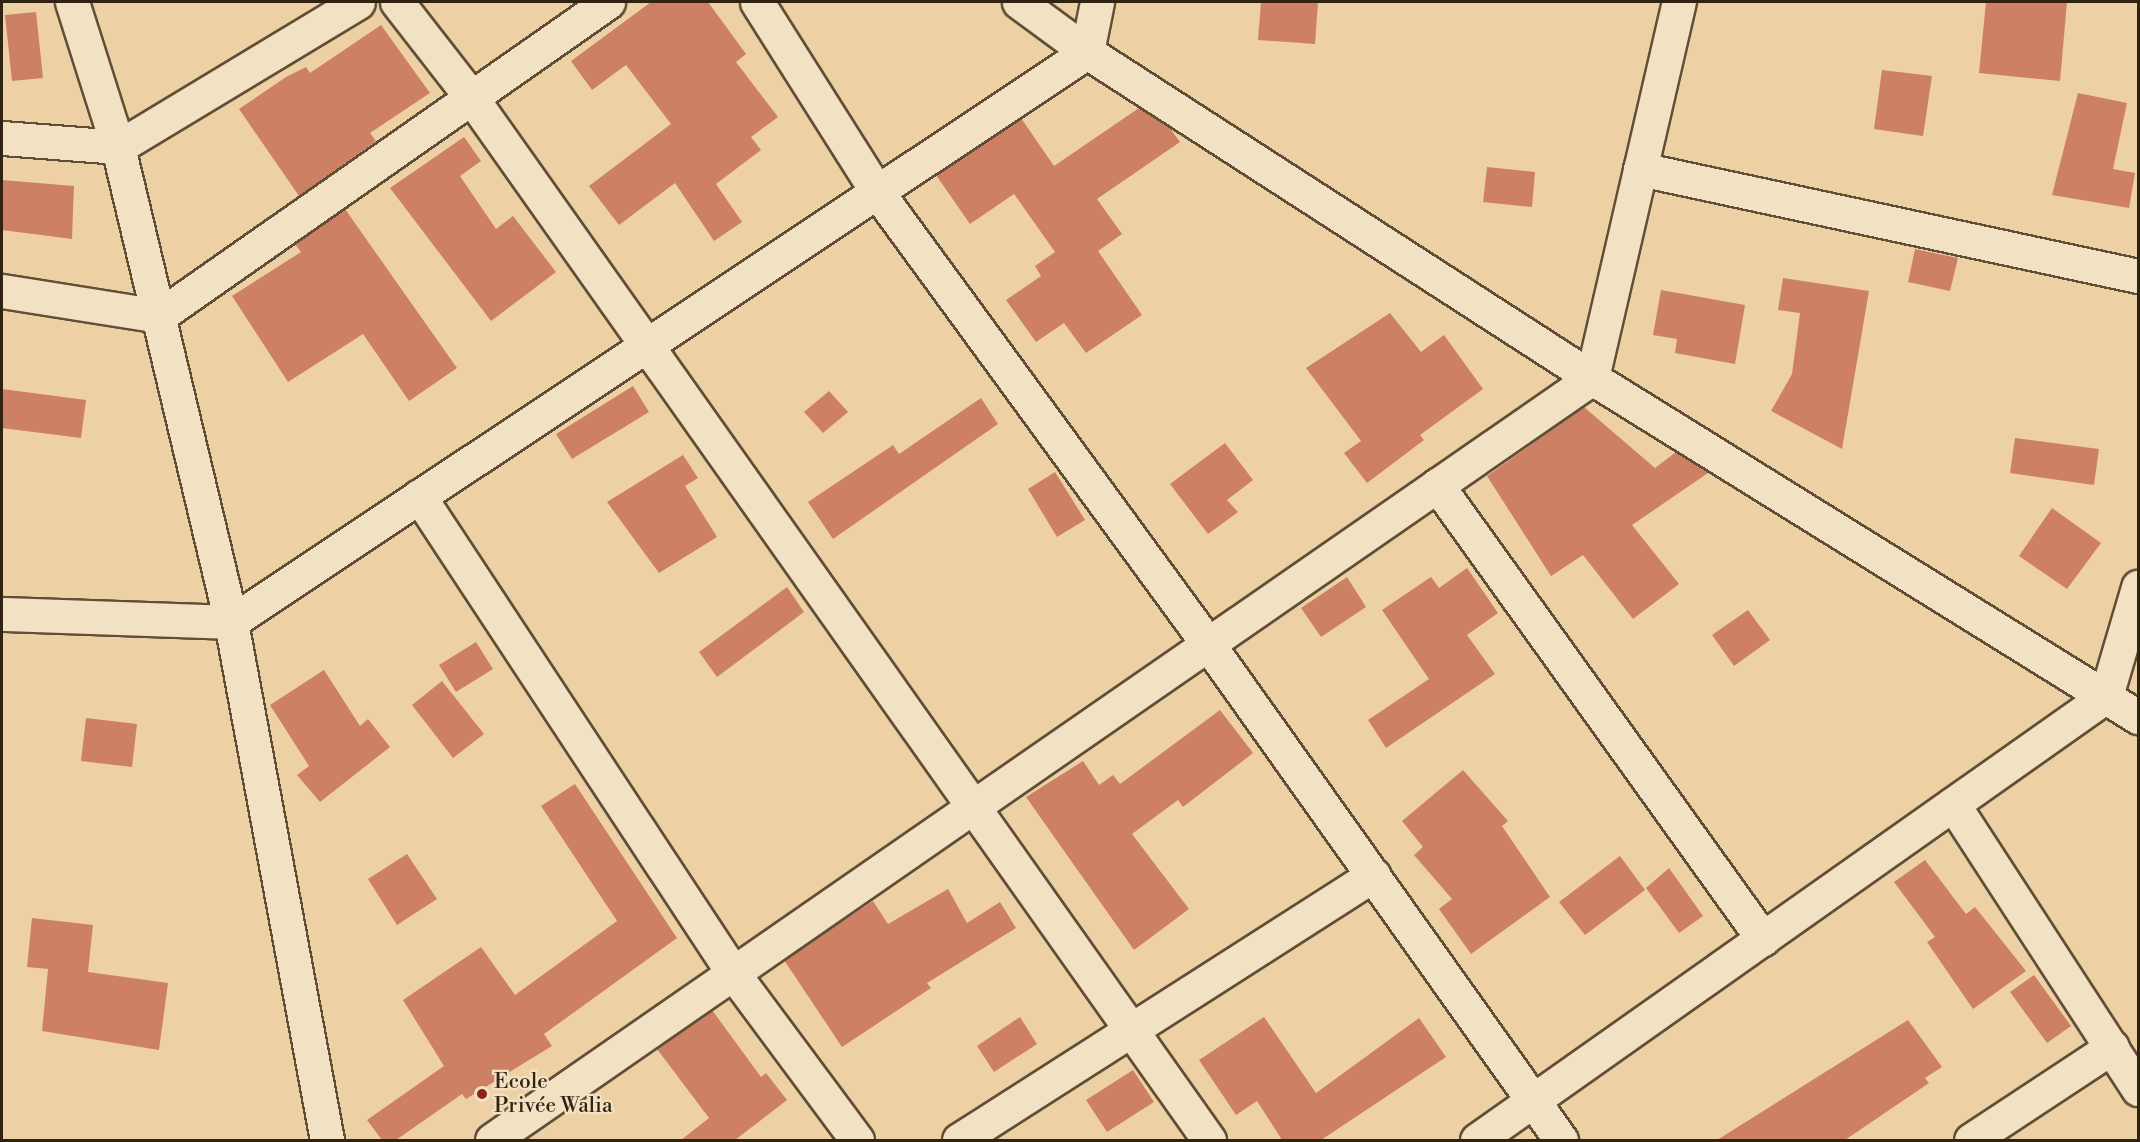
<!DOCTYPE html>
<html>
<head>
<meta charset="utf-8">
<style>
	body { margin:0 }
	#map { position:relative; width:2140px; height:1142px; overflow:hidden; background:#edd1a5; font-family:"Libre Bodoni",serif }
	div>[style] { position:absolute }
	.building>* { inset:0; background:#ce8064 }
	.roads { filter:drop-shadow(2px 0 #604e36) drop-shadow(-2px 0 #604e36) drop-shadow(0 2px #604e36) drop-shadow(0 -2px #604e36) }
	.minor>* { height:33px; margin:-16.5px; padding:0 16.5px; transform-origin:16.5px; border-radius:16.5px; background:#f3e1c4 }
	.dots>* { width:16px; height:16px; translate:-50% -50%; box-sizing:border-box; border:3px solid #f3e1c4; border-radius:50% }
	span { translate:-50% -50%; white-space:nowrap; text-align:center; line-height:1.15; -webkit-text-stroke:4.5px #f3e1c4; paint-order:stroke }
	.poi-label { font-size:21px; color:#312311 }
	.left { translate:0 -50%; text-align:left }
	.frame { position:absolute; inset:0; border:3px solid #312311; pointer-events:none }
</style>
</head>
<body>
<div id="map">
	<div class="building">
		<i style="clip-path:polygon(651px 2px,708px 2px,746px 54px,736px 62px,778px 117px,751px 137px,761px 150px,716px 184px,742px 222px,714px 241px,675px 183px,619px 225px,589px 186px,671px 124px,626px 65px,592px 90px,571px 61px)"></i>
		<i style="clip-path:polygon(1261px 2px,1318px 2px,1315px 44px,1258px 40px)"></i>
		<i style="clip-path:polygon(1986px 2px,2067px 2px,2060px 81px,1979px 73px)"></i>
		<i style="clip-path:polygon(36px 12px,43px 78px,12px 81px,5px 15px)"></i>
		<i style="clip-path:polygon(381px 25px,430px 93px,370px 133px,376px 141px,299px 196px,239px 109px,286px 77px,306px 67px,310px 73px)"></i>
		<i style="clip-path:polygon(1882px 70px,1932px 76px,1923px 136px,1874px 129px)"></i>
		<i style="clip-path:polygon(2078px 93px,2127px 103px,2113px 169px,2135px 173px,2129px 208px,2052px 195px)"></i>
		<i style="clip-path:polygon(1139px 108px,1169px 127px,1180px 142px,1097px 199px,1122px 234px,1098px 251px,1142px 315px,1086px 353px,1064px 323px,1036px 342px,1006px 300px,1041px 276px,1035px 266px,1055px 252px,1014px 194px,970px 224px,936px 175px,1021px 118px,1054px 166px)"></i>
		<i style="clip-path:polygon(464px 137px,481px 161px,460px 176px,496px 229px,513px 216px,556px 272px,491px 321px,390px 188px)"></i>
		<i style="clip-path:polygon(1487px 167px,1535px 172px,1532px 207px,1483px 202px)"></i>
		<i style="clip-path:polygon(2px 180px,74px 186px,72px 239px,2px 230px)"></i>
		<i style="clip-path:polygon(345px 209px,457px 368px,409px 401px,363px 334px,288px 382px,232px 296px,301px 252px,295px 244px)"></i>
		<i style="clip-path:polygon(1915px 249px,1958px 258px,1950px 291px,1908px 282px)"></i>
		<i style="clip-path:polygon(1783px 278px,1869px 291px,1842px 449px,1771px 411px,1792px 374px,1800px 313px,1778px 310px)"></i>
		<i style="clip-path:polygon(1661px 290px,1745px 305px,1735px 364px,1675px 353px,1677px 339px,1653px 335px)"></i>
		<i style="clip-path:polygon(1390px 313px,1421px 352px,1444px 335px,1483px 389px,1420px 435px,1424px 440px,1367px 483px,1344px 453px,1361px 441px,1306px 368px)"></i>
		<i style="clip-path:polygon(633px 386px,649px 412px,572px 459px,556px 434px)"></i>
		<i style="clip-path:polygon(2px 389px,86px 400px,81px 438px,2px 428px)"></i>
		<i style="clip-path:polygon(829px 391px,848px 412px,823px 433px,804px 412px)"></i>
		<i style="clip-path:polygon(981px 398px,998px 424px,833px 539px,808px 502px,893px 445px,899px 454px)"></i>
		<i style="clip-path:polygon(1584px 407px,1655px 468px,1676px 452px,1708px 473px,1632px 525px,1679px 584px,1633px 619px,1583px 555px,1551px 576px,1487px 476px)"></i>
		<i style="clip-path:polygon(2015px 438px,2099px 449px,2094px 485px,2010px 473px)"></i>
		<i style="clip-path:polygon(1225px 443px,1253px 480px,1227px 500px,1238px 512px,1208px 534px,1170px 484px)"></i>
		<i style="clip-path:polygon(683px 455px,698px 478px,685px 486px,717px 537px,659px 573px,607px 502px)"></i>
		<i style="clip-path:polygon(1055px 472px,1085px 520px,1057px 537px,1028px 489px)"></i>
		<i style="clip-path:polygon(2052px 508px,2101px 543px,2067px 589px,2019px 556px)"></i>
		<i style="clip-path:polygon(1467px 568px,1498px 613px,1467px 635px,1495px 674px,1386px 748px,1368px 720px,1429px 679px,1382px 610px,1431px 577px,1439px 588px)"></i>
		<i style="clip-path:polygon(1347px 577px,1366px 607px,1321px 637px,1301px 608px)"></i>
		<i style="clip-path:polygon(787px 587px,804px 612px,717px 677px,699px 652px)"></i>
		<i style="clip-path:polygon(1748px 610px,1770px 640px,1734px 666px,1712px 635px)"></i>
		<i style="clip-path:polygon(476px 642px,493px 669px,456px 692px,439px 665px)"></i>
		<i style="clip-path:polygon(324px 670px,360px 726px,368px 719px,390px 747px,320px 802px,297px 775px,309px 766px,270px 705px)"></i>
		<i style="clip-path:polygon(442px 681px,484px 734px,453px 758px,412px 705px)"></i>
		<i style="clip-path:polygon(1220px 710px,1253px 753px,1183px 807px,1178px 800px,1132px 834px,1189px 909px,1134px 950px,1026px 797px,1083px 761px,1099px 785px,1113px 775px,1120px 784px)"></i>
		<i style="clip-path:polygon(86px 718px,137px 724px,132px 767px,81px 761px)"></i>
		<i style="clip-path:polygon(1463px 770px,1508px 821px,1502px 826px,1550px 897px,1471px 954px,1439px 909px,1452px 899px,1414px 855px,1423px 847px,1402px 821px)"></i>
		<i style="clip-path:polygon(575px 784px,677px 938px,544px 1034px,552px 1046px,466px 1099px,462px 1094px,396px 1140px,382px 1140px,367px 1120px,444px 1066px,403px 1000px,481px 947px,515px 995px,617px 921px,541px 806px)"></i>
		<i style="clip-path:polygon(407px 854px,437px 899px,397px 925px,368px 879px)"></i>
		<i style="clip-path:polygon(1620px 856px,1645px 890px,1585px 935px,1559px 902px)"></i>
		<i style="clip-path:polygon(1925px 860px,1966px 914px,1975px 907px,2026px 971px,1973px 1009px,1927px 942px,1935px 937px,1894px 882px)"></i>
		<i style="clip-path:polygon(1669px 868px,1703px 916px,1679px 933px,1646px 888px)"></i>
		<i style="clip-path:polygon(948px 889px,967px 923px,1000px 902px,1016px 928px,927px 983px,931px 988px,842px 1047px,784px 960px,873px 901px,888px 924px)"></i>
		<i style="clip-path:polygon(32px 918px,93px 925px,88px 972px,168px 983px,159px 1050px,42px 1031px,48px 969px,27px 967px)"></i>
		<i style="clip-path:polygon(2034px 975px,2071px 1026px,2047px 1043px,2010px 992px)"></i>
		<i style="clip-path:polygon(712px 1010px,761px 1077px,766px 1073px,787px 1100px,735px 1140px,681px 1140px,709px 1118px,657px 1049px)"></i>
		<i style="clip-path:polygon(1020px 1017px,1037px 1044px,994px 1072px,977px 1046px)"></i>
		<i style="clip-path:polygon(1264px 1017px,1316px 1093px,1419px 1018px,1446px 1057px,1321px 1140px,1282px 1140px,1257px 1101px,1236px 1115px,1199px 1060px)"></i>
		<i style="clip-path:polygon(1908px 1020px,1942px 1067px,1925px 1078px,1929px 1083px,1845px 1140px,1717px 1140px)"></i>
		<i style="clip-path:polygon(1133px 1070px,1154px 1102px,1107px 1132px,1086px 1100px)"></i>
	</div>
	<div class="roads">
		<div class="minor">
			<i style="left:72px;top:2px;width:152px;rotate:72.4deg"></i>
			<i style="left:118px;top:147px;width:488px;rotate:76.6deg"></i>
			<i style="left:231px;top:622px;width:527px;rotate:79.5deg"></i>
			<i style="left:397px;top:2px;width:120px;rotate:52.1deg"></i>
			<i style="left:471px;top:97px;width:1278px;rotate:54.72deg"></i>
			<i style="left:757px;top:2px;width:221px;rotate:57.7deg"></i>
			<i style="left:875px;top:189px;width:564px;rotate:53.8deg"></i>
			<i style="left:1208px;top:644px;width:609px;rotate:54.56deg"></i>
			<i style="left:1019px;top:2px;width:84px;rotate:36.3deg"></i>
			<i style="left:1087px;top:52px;width:601px;rotate:32.84deg"></i>
			<i style="left:1592px;top:378px;width:643px;rotate:31.84deg"></i>
			<i style="left:2px;top:138px;width:116px;rotate:4.4deg"></i>
			<i style="left:118px;top:147px;width:280px;rotate:-31.1deg"></i>
			<i style="left:1640px;top:169px;width:509px;rotate:12.13deg"></i>
			<i style="left:2px;top:291px;width:159px;rotate:9deg"></i>
			<i style="left:159px;top:316px;width:548px;rotate:-34.97deg"></i>
			<i style="left:1437px;top:485px;width:559px;rotate:54.32deg"></i>
			<i style="left:419px;top:496px;width:571px;rotate:56.64deg"></i>
			<i style="left:733px;top:973px;width:208px;rotate:53.4deg"></i>
			<i style="left:2px;top:614px;width:229px;rotate:2deg"></i>
			<i style="left:231px;top:622px;width:1028px;rotate:-33.66deg"></i>
			<i style="left:1087px;top:52px;width:51px;rotate:-78.7deg"></i>
			<i style="left:1953px;top:804px;width:340px;rotate:57deg"></i>
			<i style="left:492px;top:1140px;width:1338px;rotate:-34.71deg"></i>
			<i style="left:1592px;top:378px;width:386px;rotate:-77deg"></i>
			<i style="left:959px;top:1140px;width:492px;rotate:-32.6deg"></i>
			<i style="left:1477px;top:1140px;width:770px;rotate:-35.22deg"></i>
			<i style="left:2106px;top:696px;width:114px;rotate:-73.6deg"></i>
			<i style="left:1971px;top:1140px;width:169px;rotate:-33.4deg"></i>
		</div>
	</div>
	<div class="dots">
		<i style="left:482px;top:1094px;background:#8f2418"></i>
	</div>
	<div class="poi-label">
		<span class="left" style="left:494px;top:1094px">Ecole<br>Privée Walia</span>
	</div>
	<div class="frame"></div>
</div>
</body>
</html>
